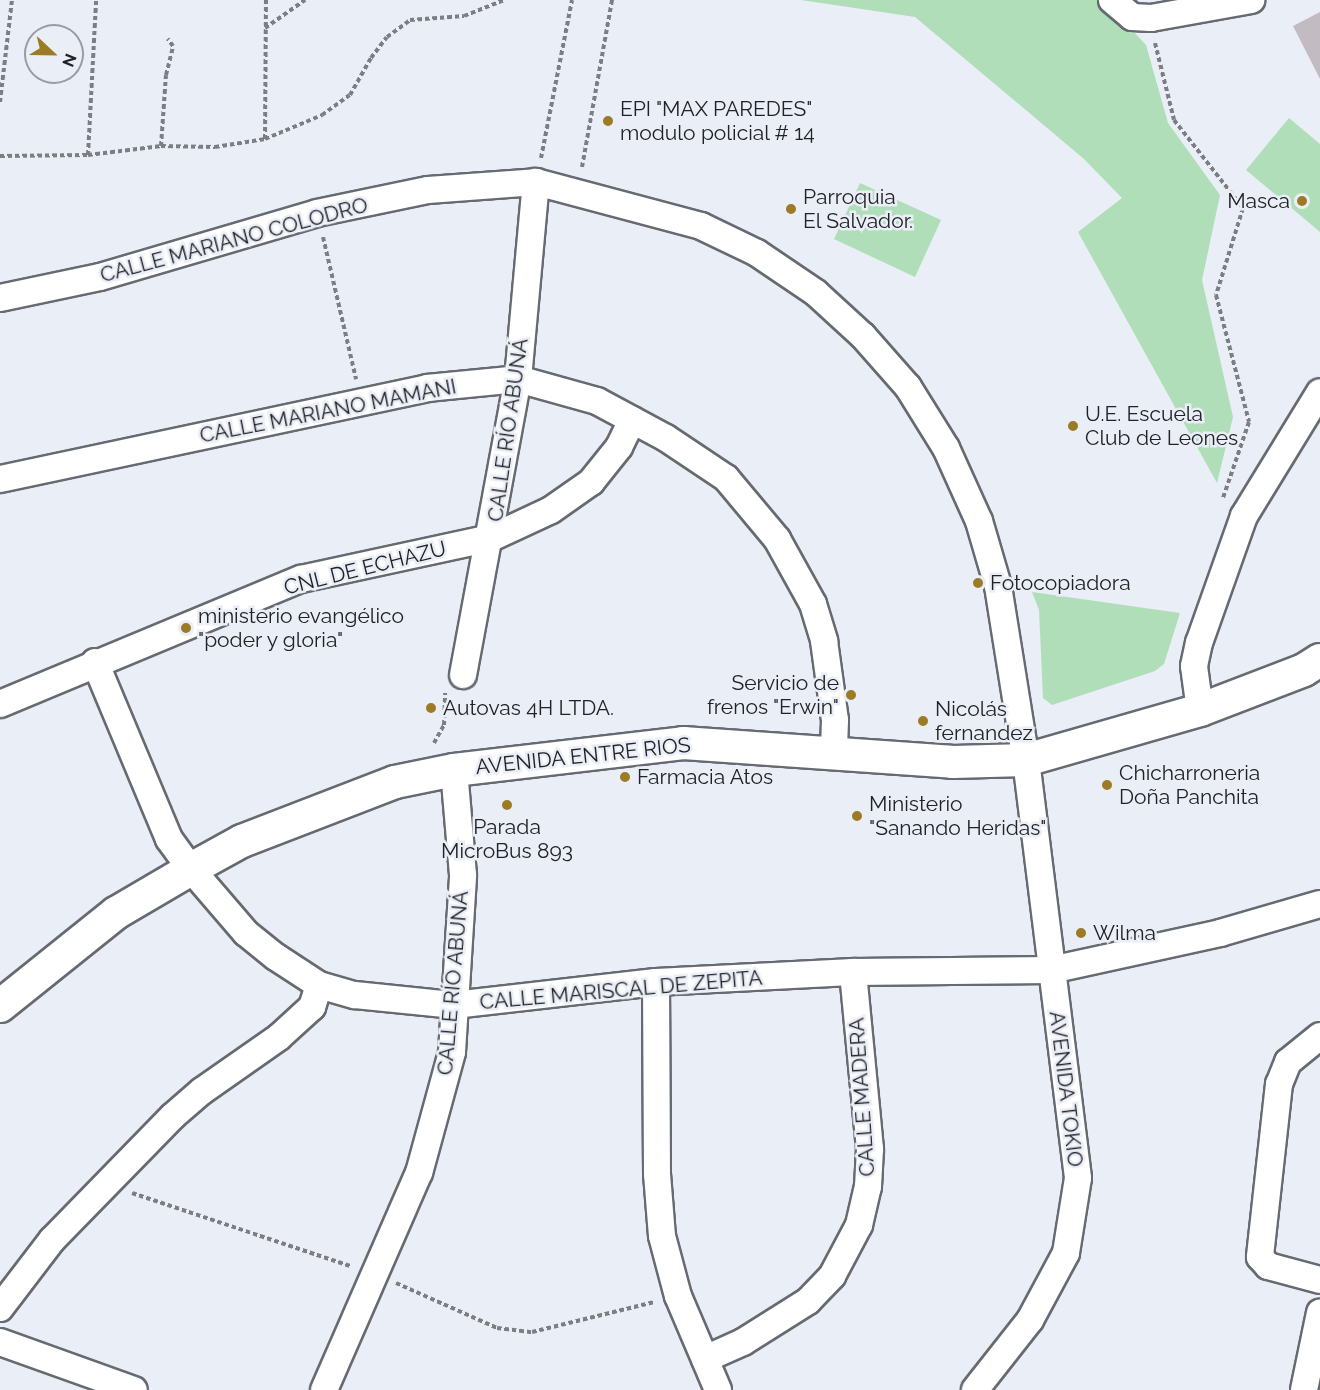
<!DOCTYPE html>
<html>
<head>
<meta charset="utf-8">
<style>
	body { margin:0 }
	#map { position:relative; width:1320px; height:1390px; overflow:hidden; background:#eaeef7; font-family:Raleway,sans-serif }
	div>[style] { position:absolute }
	.green>* { inset:0; background:#b0deb9 }
	.building>* { inset:0; background:#c2bbc2 }
	.path>* { height:4px; margin-top:-2px; transform-origin:0; background:repeating-linear-gradient(90deg,#7c7e84 0 4.5px,transparent 0 7.5px) }
	.roads { filter:drop-shadow(2px 0 #666a71) drop-shadow(-2px 0 #666a71) drop-shadow(0 2px #666a71) drop-shadow(0 -2px #666a71) }
	.minor>* { height:26px; margin:-13px; padding:0 13px; transform-origin:13px; border-radius:13px; background:#fff }
	.major>* { height:32px; margin:-16px; padding:0 16px; transform-origin:16px; border-radius:16px; background:#fff }
	.dots>* { width:16px; height:16px; translate:-50% -50%; box-sizing:border-box; border:3px solid #eaeef7; border-radius:50% }
	span { translate:-50% -50%; white-space:nowrap; text-align:center; line-height:1.15; -webkit-text-stroke:5px #eaeef7; paint-order:stroke }
	.poi-label { font-size:21px; color:#212225 }
	.left { translate:0 -50%; text-align:left }
	.right { translate:-100% -50%; text-align:right }
	.street-label { font-size:21px; color:#212225 }
	.north { position:absolute; left:24px; top:24px; width:60px; height:60px; box-sizing:border-box; background:#eaeef7; border:2px solid #9a9ca3; border-radius:50%; rotate:112deg; font-size:16px; font-weight:700; line-height:24px; text-align:center; color:#212225 }
	.north::after { content:''; display:block; margin:auto; width:21px; height:27px; background:#9c7b26; clip-path:polygon(50% 0,100% 100%,50% 72%,0 100%) }
</style>
</head>
<body>
<div id="map">
	<div class="green">
		<i style="clip-path:polygon(801px 0,1104px 0,1146px 45px,1168px 123px,1220px 195px,1202px 280px,1233px 417px,1217px 483px,1078px 232px,1122px 198px,1084px 159px,915px 17px)"></i>
		<i style="clip-path:polygon(1289px 118px,1320px 144px,1320px 232px,1246px 170px)"></i>
		<i style="clip-path:polygon(860px 183px,941px 220px,915px 277px,834px 239px)"></i>
		<i style="clip-path:polygon(1032px 592px,1180px 613px,1164px 664px,1155px 671px,1052px 705px,1043px 698px,1039px 610px)"></i>
	</div>
	<div class="building">
		<i style="clip-path:polygon(1320px 12px,1320px 79px,1293px 26px)"></i>
	</div>
	<div class="path">
		<i style="left:265px;top:28px;width:49px;rotate:-35deg"></i>
		<i style="left:1155px;top:43px;width:79px;rotate:76.1deg"></i>
		<i style="left:1174px;top:120px;width:112px;rotate:51.9deg"></i>
		<i style="left:1243px;top:208px;width:91px;rotate:107.2deg"></i>
		<i style="left:1216px;top:295px;width:131px;rotate:75.4deg"></i>
		<i style="left:1249px;top:422px;width:80px;rotate:108.9deg"></i>
		<i style="left:0;top:102px;width:103px;rotate:-83.3deg"></i>
		<i style="left:265px;top:139px;width:139px;rotate:-89.6deg"></i>
		<i style="left:161px;top:146px;width:71px;rotate:-86deg"></i>
		<i style="left:166px;top:75px;width:30px;rotate:-76deg"></i>
		<i style="left:173px;top:46px;width:9px;rotate:-126deg"></i>
		<i style="left:88px;top:155px;width:155px;rotate:-87deg"></i>
		<i style="left:0;top:156px;width:88px;rotate:-0.7deg"></i>
		<i style="left:88px;top:155px;width:74px;rotate:-7deg"></i>
		<i style="left:161px;top:146px;width:54px;rotate:1.1deg"></i>
		<i style="left:215px;top:147px;width:51px;rotate:-9.1deg"></i>
		<i style="left:265px;top:139px;width:62px;rotate:-22.8deg"></i>
		<i style="left:322px;top:115px;width:34px;rotate:-36deg"></i>
		<i style="left:350px;top:95px;width:43px;rotate:-60.4deg"></i>
		<i style="left:371px;top:58px;width:26px;rotate:-53deg"></i>
		<i style="left:387px;top:37px;width:29px;rotate:-36deg"></i>
		<i style="left:410px;top:20px;width:54px;rotate:-4.2deg"></i>
		<i style="left:464px;top:16px;width:43px;rotate:-21.8deg"></i>
		<i style="left:541px;top:158px;width:161px;rotate:-78.9deg"></i>
		<i style="left:582px;top:167px;width:170px;rotate:-79.8deg"></i>
		<i style="left:323px;top:237px;width:146px;rotate:76.9deg"></i>
		<i style="left:434px;top:743px;width:21px;rotate:-61deg"></i>
		<i style="left:444px;top:725px;width:32px;rotate:-88deg"></i>
		<i style="left:132px;top:1193px;width:230px;rotate:18.5deg"></i>
		<i style="left:396px;top:1283px;width:111px;rotate:24deg"></i>
		<i style="left:497px;top:1328px;width:35px;rotate:7deg"></i>
		<i style="left:532px;top:1332px;width:126px;rotate:-13.8deg"></i>
	</div>
	<div class="roads">
		<div class="minor">
			<i style="left:1112px;top:0;width:26px;rotate:40deg"></i>
			<i style="left:1132px;top:17px;width:19px;rotate:3deg"></i>
			<i style="left:1151px;top:18px;width:102px;rotate:-10.2deg"></i>
			<i style="left:0;top:298px;width:102px;rotate:-11.9deg"></i>
			<i style="left:100px;top:277px;width:226px;rotate:-16.4deg"></i>
			<i style="left:317px;top:213px;width:113px;rotate:-11.7deg"></i>
			<i style="left:428px;top:190px;width:108px;rotate:-4.2deg"></i>
			<i style="left:536px;top:182px;width:171px;rotate:14.9deg"></i>
			<i style="left:701px;top:226px;width:62px;rotate:25.7deg"></i>
			<i style="left:757px;top:253px;width:71px;rotate:34.1deg"></i>
			<i style="left:816px;top:293px;width:64px;rotate:42.5deg"></i>
			<i style="left:863px;top:336px;width:68px;rotate:48.6deg"></i>
			<i style="left:908px;top:387px;width:72px;rotate:58.1deg"></i>
			<i style="left:946px;top:448px;width:80px;rotate:65.7deg"></i>
			<i style="left:979px;top:521px;width:68px;rotate:73.7deg"></i>
			<i style="left:998px;top:586px;width:176px;rotate:80.9deg"></i>
			<i style="left:1026px;top:760px;width:421px;rotate:82.9deg"></i>
			<i style="left:1078px;top:1178px;width:76px;rotate:99.1deg"></i>
			<i style="left:1066px;top:1253px;width:76px;rotate:118.2deg"></i>
			<i style="left:1030px;top:1320px;width:89px;rotate:128.2deg"></i>
			<i style="left:0;top:479px;width:437px;rotate:-12deg"></i>
			<i style="left:427px;top:388px;width:91px;rotate:-5.6deg"></i>
			<i style="left:518px;top:379px;width:82px;rotate:15.6deg"></i>
			<i style="left:597px;top:401px;width:78px;rotate:28.2deg"></i>
			<i style="left:666px;top:438px;width:72px;rotate:33.7deg"></i>
			<i style="left:726px;top:478px;width:80px;rotate:50.1deg"></i>
			<i style="left:777px;top:539px;width:74px;rotate:61deg"></i>
			<i style="left:813px;top:604px;width:39px;rotate:73deg"></i>
			<i style="left:824px;top:641px;width:80px;rotate:82.1deg"></i>
			<i style="left:835px;top:720px;width:33px;rotate:92deg"></i>
			<i style="left:95px;top:662px;width:192px;rotate:67.3deg"></i>
			<i style="left:169px;top:839px;width:37px;rotate:54deg"></i>
			<i style="left:191px;top:869px;width:84px;rotate:49.3deg"></i>
			<i style="left:246px;top:933px;width:38px;rotate:39deg"></i>
			<i style="left:276px;top:957px;width:51px;rotate:33.1deg"></i>
			<i style="left:319px;top:985px;width:37px;rotate:16deg"></i>
			<i style="left:355px;top:995px;width:100px;rotate:5.8deg"></i>
			<i style="left:454px;top:1005px;width:203px;rotate:-6.5deg"></i>
			<i style="left:656px;top:982px;width:197px;rotate:-2.9deg"></i>
			<i style="left:853px;top:972px;width:198px;rotate:-0.6deg"></i>
			<i style="left:1051px;top:970px;width:173px;rotate:-12.3deg"></i>
			<i style="left:1220px;top:933px;width:104px;rotate:-16.2deg"></i>
			<i style="left:463px;top:675px;width:301px;rotate:-79.5deg"></i>
			<i style="left:518px;top:379px;width:198px;rotate:-84.8deg"></i>
			<i style="left:0;top:704px;width:326px;rotate:-22.6deg"></i>
			<i style="left:301px;top:579px;width:194px;rotate:-12.2deg"></i>
			<i style="left:491px;top:538px;width:66px;rotate:-25deg"></i>
			<i style="left:551px;top:510px;width:49px;rotate:-35deg"></i>
			<i style="left:591px;top:482px;width:45px;rotate:-51.3deg"></i>
			<i style="left:619px;top:447px;width:30px;rotate:-64deg"></i>
			<i style="left:1200px;top:710px;width:44px;rotate:-97.8deg"></i>
			<i style="left:1194px;top:666px;width:24px;rotate:-78deg"></i>
			<i style="left:1199px;top:643px;width:135px;rotate:-70.5deg"></i>
			<i style="left:1244px;top:516px;width:145px;rotate:-58.5deg"></i>
			<i style="left:656px;top:982px;width:192px;rotate:89.7deg"></i>
			<i style="left:657px;top:1174px;width:62px;rotate:85.4deg"></i>
			<i style="left:662px;top:1236px;width:62px;rotate:75.1deg"></i>
			<i style="left:678px;top:1296px;width:102px;rotate:66.9deg"></i>
			<i style="left:1320px;top:1036px;width:41px;rotate:140.9deg"></i>
			<i style="left:1288px;top:1062px;width:24px;rotate:112deg"></i>
			<i style="left:1279px;top:1084px;width:174px;rotate:96.3deg"></i>
			<i style="left:1260px;top:1257px;width:12px;rotate:48deg"></i>
			<i style="left:1268px;top:1266px;width:54px;rotate:15.1deg"></i>
			<i style="left:0;top:1308px;width:86px;rotate:-52.6deg"></i>
			<i style="left:52px;top:1240px;width:173px;rotate:-45.7deg"></i>
			<i style="left:173px;top:1116px;width:38px;rotate:-41deg"></i>
			<i style="left:202px;top:1091px;width:94px;rotate:-35deg"></i>
			<i style="left:279px;top:1037px;width:45px;rotate:-42.3deg"></i>
			<i style="left:312px;top:1007px;width:23px;rotate:-72deg"></i>
			<i style="left:0;top:1342px;width:142px;rotate:19.7deg"></i>
			<i style="left:705px;top:1359px;width:42px;rotate:-24.1deg"></i>
			<i style="left:743px;top:1342px;width:77px;rotate:-32.2deg"></i>
			<i style="left:808px;top:1301px;width:35px;rotate:-46deg"></i>
			<i style="left:832px;top:1276px;width:58px;rotate:-62.1deg"></i>
			<i style="left:859px;top:1225px;width:39px;rotate:-77deg"></i>
			<i style="left:868px;top:1187px;width:38px;rotate:-87deg"></i>
			<i style="left:870px;top:1149px;width:178px;rotate:-95.5deg"></i>
			<i style="left:324px;top:1390px;width:237px;rotate:-66.4deg"></i>
			<i style="left:419px;top:1173px;width:125px;rotate:-74.7deg"></i>
			<i style="left:452px;top:1052px;width:177px;rotate:-86.4deg"></i>
			<i style="left:463px;top:875px;width:105px;rotate:-94.9deg"></i>
			<i style="left:1304px;top:1390px;width:79px;rotate:-78.3deg"></i>
		</div>
		<div class="major">
			<i style="left:0;top:1006px;width:149px;rotate:-38.7deg"></i>
			<i style="left:116px;top:913px;width:87px;rotate:-30.4deg"></i>
			<i style="left:191px;top:869px;width:58px;rotate:-28.8deg"></i>
			<i style="left:242px;top:841px;width:164px;rotate:-21.1deg"></i>
			<i style="left:395px;top:782px;width:60px;rotate:-11.5deg"></i>
			<i style="left:454px;top:770px;width:231px;rotate:-6.7deg"></i>
			<i style="left:683px;top:743px;width:271px;rotate:4deg"></i>
			<i style="left:953px;top:762px;width:73px;rotate:-1.6deg"></i>
			<i style="left:1026px;top:760px;width:181px;rotate:-16deg"></i>
			<i style="left:1200px;top:710px;width:111px;rotate:-21deg"></i>
			<i style="left:1304px;top:670px;width:19px;rotate:-32deg"></i>
		</div>
	</div>
	<div class="dots">
		<i style="left:608px;top:121px;background:#9c7b26"></i>
		<i style="left:1302px;top:201px;background:#9c7b26"></i>
		<i style="left:791px;top:209px;background:#9c7b26"></i>
		<i style="left:1073px;top:426px;background:#9c7b26"></i>
		<i style="left:978px;top:583px;background:#9c7b26"></i>
		<i style="left:186px;top:628px;background:#9c7b26"></i>
		<i style="left:851px;top:695px;background:#9c7b26"></i>
		<i style="left:431px;top:708px;background:#9c7b26"></i>
		<i style="left:923px;top:721px;background:#9c7b26"></i>
		<i style="left:625px;top:777px;background:#9c7b26"></i>
		<i style="left:1107px;top:785px;background:#9c7b26"></i>
		<i style="left:507px;top:805px;background:#9c7b26"></i>
		<i style="left:857px;top:816px;background:#9c7b26"></i>
		<i style="left:1081px;top:933px;background:#9c7b26"></i>
	</div>
	<div class="poi-label">
		<span class="left" style="left:620px;top:121px">EPI "MAX PAREDES"<br>modulo policial # 14</span>
		<span class="left" style="left:803px;top:209px">Parroquia<br>El Salvador.</span>
		<span class="right" style="left:1290px;top:201px">Masca</span>
		<span class="left" style="left:1085px;top:426px">U.E. Escuela<br>Club de Leones</span>
		<span class="left" style="left:990px;top:583px">Fotocopiadora</span>
		<span class="left" style="left:198px;top:628px">ministerio evangélico<br>"poder y gloria"</span>
		<span class="right" style="left:839px;top:695px">Servicio de<br>frenos "Erwin"</span>
		<span class="left" style="left:443px;top:708px">Autovas 4H LTDA.</span>
		<span class="left" style="left:935px;top:721px">Nicolás<br>fernandez</span>
		<span class="left" style="left:1119px;top:785px">Chicharroneria<br>Doña Panchita</span>
		<span class="left" style="left:637px;top:777px">Farmacia Atos</span>
		<span class="left" style="left:869px;top:816px">Ministerio<br>"Sanando Heridas"</span>
		<span style="left:507px;top:839px">Parada<br>MicroBus 893</span>
		<span class="left" style="left:1093px;top:933px">Wilma</span>
	</div>
	<div class="street-label">
		<span style="left:234px;top:240px;rotate:-15deg">CALLE MARIANO COLODRO</span>
		<span style="left:328px;top:411px;rotate:-11deg">CALLE MARIANO MAMANI</span>
		<span style="left:508px;top:430px;rotate:-82deg">CALLE RÍO ABUNÁ</span>
		<span style="left:365px;top:568px;rotate:-14deg">CNL DE ECHAZU</span>
		<span style="left:583px;top:756px;rotate:-6deg">AVENIDA ENTRE RIOS</span>
		<span style="left:453px;top:983px;rotate:-85deg">CALLE RÍO ABUNÁ</span>
		<span style="left:621px;top:990px;rotate:-5deg">CALLE MARISCAL DE ZEPITA</span>
		<span style="left:1066px;top:1089px;rotate:83deg">AVENIDA TOKIO</span>
		<span style="left:862px;top:1097px;rotate:-94deg">CALLE MADERA</span>
	</div>
	<div class="north">N</div>
</div>
</body>
</html>
